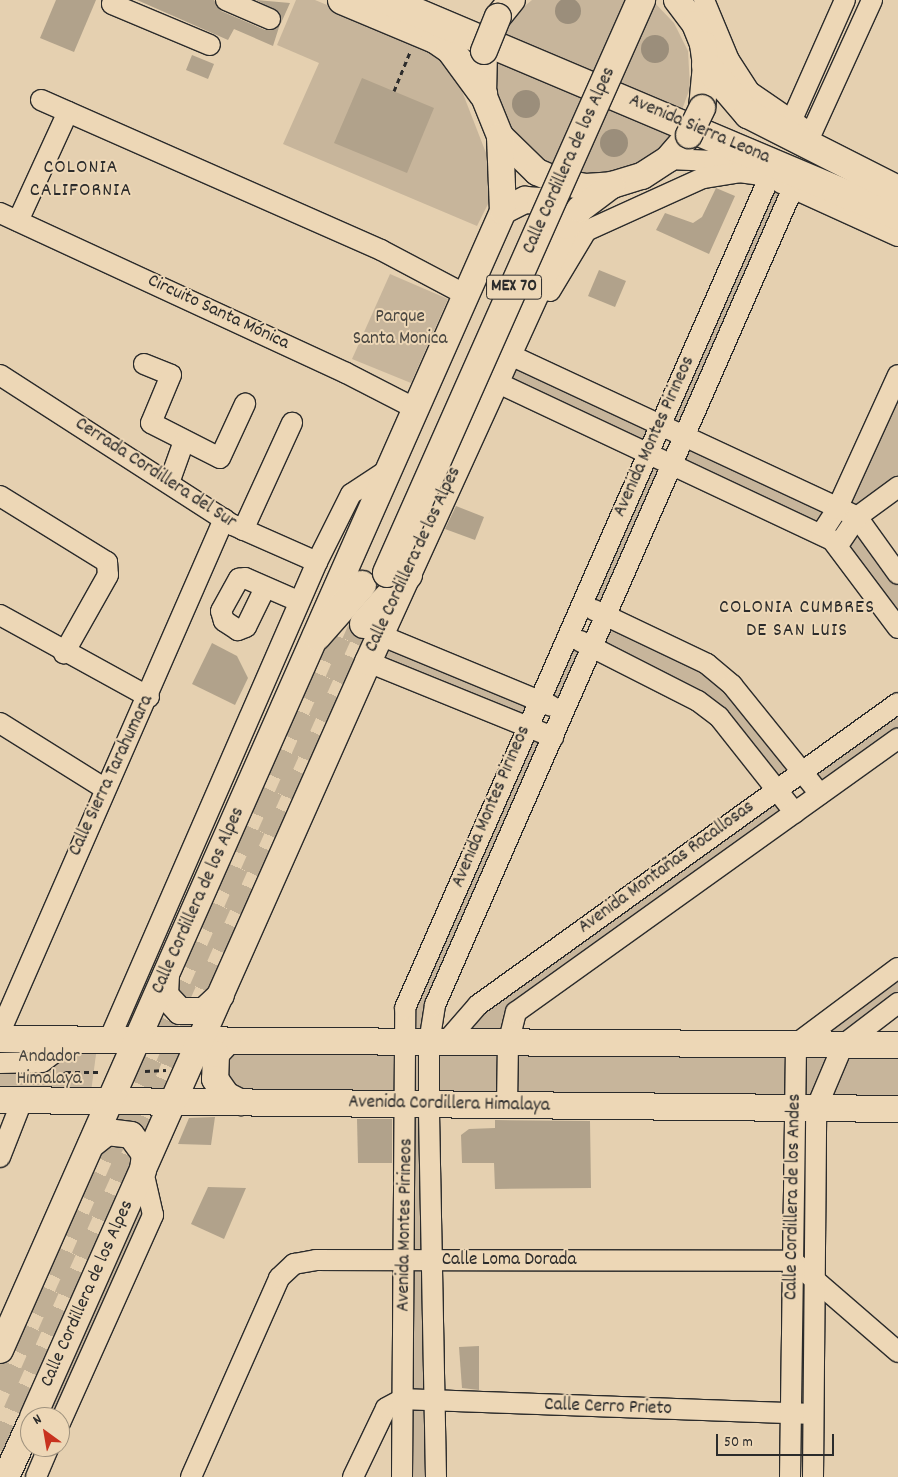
<!DOCTYPE html>
<html>
<head>
<meta charset="utf-8">
<style>
	body { margin:0 }
	#map { position:relative; width:898px; height:1477px; overflow:hidden; background:#e5d0b0; font-family:Dekko,sans-serif }
	div>[style] { position:absolute }
	.green>* { inset:0; background:#c7b59b }
	.water>* { inset:0; background:#9b8e7b }
	.round { border-radius:50% }
	.building>* { inset:0; background:#b1a28b }
	.highway-tunnel>* { height:28px; margin-top:-14px; transform-origin:0; background:repeating-linear-gradient(90deg,#c0af95 0 28px,transparent 0 42px) }
	.path>* { height:3px; margin-top:-1.5px; transform-origin:0; background:repeating-linear-gradient(90deg,#2b2b2b 0 5px,transparent 0 9px) }
	.roads { filter:drop-shadow(1px 0 #2b2b2b) drop-shadow(-1px 0 #2b2b2b) drop-shadow(0 1px #2b2b2b) drop-shadow(0 -1px #2b2b2b) }
	.minor>* { height:20px; margin:-10px; padding:0 10px; transform-origin:10px; border-radius:10px; background:#edd7b6 }
	.major>* { height:26px; margin:-13px; padding:0 13px; transform-origin:13px; border-radius:13px; background:#edd7b6 }
	.highway>* { height:28px; margin:-14px; padding:0 14px; transform-origin:14px; border-radius:14px; background:#edd7b6 }
	.bridges { filter:drop-shadow(1px 0 #2b2b2b) drop-shadow(-1px 0 #2b2b2b) drop-shadow(0 1px #2b2b2b) drop-shadow(0 -1px #2b2b2b) }
	.major-bridge>* { height:26px; margin:-13px; padding:0 13px; transform-origin:13px; border-radius:13px; background:#edd7b6 }
	.highway-bridge>* { height:28px; margin:-14px; padding:0 14px; transform-origin:14px; border-radius:14px; background:#edd7b6 }
	span { translate:-50% -50%; white-space:nowrap; text-align:center; line-height:1.15; -webkit-text-stroke:4px #edd7b6; paint-order:stroke }
	.shield-label span { padding:1px 4px; background:#edd7b6; border:1px solid; border-radius:4px; -webkit-text-stroke-width:0 }
	.shield-label { font-size:18px; color:#2b2b2b; font-weight:700 }
	.street-label { font-size:19px; color:#2b2b2b }
	.park-label { font-size:19px; color:#4a4741 }
	.neighbourhood-label { font-size:20px; color:#2b2b2b; letter-spacing:1px }
	.north { position:absolute; left:20px; top:1407px; width:50px; height:50px; box-sizing:border-box; background:#edd7b6; border:1px solid #9f927e; border-radius:50%; rotate:328deg; font-size:14px; font-weight:700; line-height:20px; text-align:center; color:#2b2b2b }
	.north::after { content:''; display:block; margin:auto; width:18px; height:22px; background:#c8321e; clip-path:polygon(50% 0,100% 100%,50% 72%,0 100%) }
	.scale { position:absolute; left:716px; top:1434px; width:118px; height:22px; box-sizing:border-box; border:2px solid #2b2b2b; border-top:0; padding-left:6px; font-size:15px; line-height:18px; white-space:nowrap; color:#2b2b2b; -webkit-text-stroke:4px #edd7b6; paint-order:stroke }
</style>
</head>
<body>
<div id="map">
	<div class="green">
		<i style="clip-path:polygon(296px 0,315px 0,448px 55px,498px 184px,477px 226px,283px 144px,319px 63px,277px 45px)"></i>
		<i style="clip-path:polygon(532px 0,652px 0,674px 23px,688px 51px,690px 88px,676px 126px,662px 146px,634px 165px,610px 174px,581px 174px,553px 166px,518px 142px,501px 116px,495px 76px,502px 38px,520px 10px)"></i>
		<i style="clip-path:polygon(evenodd,769px 178px,793px 188px,685px 435px,837px 509px,898px 375px,898px 487px,857px 517px,898px 574px,898px 628px,839px 544px,857px 517px,837px 509px,821px 534px,673px 463px,606px 616px,707px 664px,801px 771px,898px 703px,898px 739px,820px 794px,802px 771px,778px 788px,795px 813px,516px 1012px,508px 1044px,445px 1043px,777px 788px,719px 717px,592px 647px,564px 711px,538px 700px,527px 726px,553px 737px,429px 1043px,406px 1042px,405px 1008px,526px 726px,368px 662px,380px 635px,538px 700px,567px 634px,592px 647px,606px 616px,581px 604px,648px 452px,496px 382px,508px 354px,661px 424px,769px 178px,661px 424px,685px 435px,673px 463px,648px 452px,661px 424px)"></i>
		<i style="clip-path:polygon(390px 274px,448px 299px,411px 383px,352px 359px)"></i>
		<i style="clip-path:polygon(898px 968px,898px 1003px,843px 1045px,796px 1044px)"></i>
		<i style="clip-path:polygon(0 1046px,97px 1047px,91px 1092px,0 1091px)"></i>
		<i style="clip-path:polygon(233px 1046px,898px 1050px,898px 1097px,236px 1092px,223px 1063px)"></i>
		<i style="clip-path:polygon(429px 1104px,436px 1477px,402px 1477px,407px 1105px)"></i>
		<i style="clip-path:polygon(143px 1196px,145px 1215px,54px 1417px,45px 1417px)"></i>
	</div>
	<div class="water">
		<i class="round" style="left:555px;top:-2px;width:26px;height:26px"></i>
		<i class="round" style="left:641px;top:35px;width:28px;height:28px"></i>
		<i class="round" style="left:512px;top:90px;width:28px;height:28px"></i>
		<i class="round" style="left:600px;top:129px;width:28px;height:28px"></i>
	</div>
	<div class="building">
		<i style="clip-path:polygon(56px 0,96px 0,74px 52px,40px 38px)"></i>
		<i style="clip-path:polygon(137px 0,214px 0,221px 11px,265px 30px,280px 24px,273px 46px,234px 29px,228px 40px)"></i>
		<i style="clip-path:polygon(256px 0,290px 3px,281px 23px,279px 12px)"></i>
		<i style="clip-path:polygon(192px 55px,214px 64px,208px 79px,186px 70px)"></i>
		<i style="clip-path:polygon(362px 78px,434px 108px,407px 173px,334px 143px)"></i>
		<i style="clip-path:polygon(716px 188px,735px 196px,709px 254px,656px 230px,665px 213px,693px 223px,702px 217px)"></i>
		<i style="clip-path:polygon(599px 270px,626px 281px,615px 307px,588px 296px)"></i>
		<i style="clip-path:polygon(456px 506px,484px 517px,475px 540px,445px 529px)"></i>
		<i style="clip-path:polygon(212px 643px,237px 656px,248px 678px,235px 705px,192px 684px)"></i>
		<i style="clip-path:polygon(215px 1117px,211px 1145px,178px 1144px,189px 1118px)"></i>
		<i style="clip-path:polygon(357px 1119px,392px 1119px,392px 1163px,358px 1163px)"></i>
		<i style="clip-path:polygon(495px 1120px,590px 1121px,591px 1188px,495px 1189px,494px 1163px,462px 1163px,461px 1135px,469px 1129px,495px 1128px)"></i>
		<i style="clip-path:polygon(208px 1187px,246px 1188px,224px 1239px,191px 1224px)"></i>
		<i style="clip-path:polygon(479px 1346px,479px 1390px,462px 1388px,459px 1347px)"></i>
	</div>
	<div class="highway-tunnel">
		<i style="left:0;top:1390px;width:835px;rotate:-65.89deg"></i>
		<i style="left:0;top:1451px;width:904px;rotate:-66.24deg"></i>
	</div>
	<div class="path">
		<i style="left:394px;top:91px;width:42px;rotate:-67.7deg"></i>
		<i style="left:145px;top:1071px;width:21px;rotate:-3deg"></i>
		<i style="left:55px;top:1080px;width:14px;rotate:-36deg"></i>
		<i style="left:66px;top:1072px;width:35px"></i>
	</div>
	<div class="roads">
		<div class="minor">
			<i style="left:114px;top:0;width:4px;rotate:117deg"></i>
			<i style="left:112px;top:4px;width:106px;rotate:22.7deg"></i>
			<i style="left:226px;top:0;width:48px;rotate:23.4deg"></i>
			<i style="left:704px;top:0;width:65px;rotate:67.4deg"></i>
			<i style="left:729px;top:60px;width:38px;rotate:57deg"></i>
			<i style="left:750px;top:92px;width:65px;rotate:34.4deg"></i>
			<i style="left:41px;top:100px;width:372px;rotate:23.8deg"></i>
			<i style="left:381px;top:250px;width:96px;rotate:27.9deg"></i>
			<i style="left:786px;top:133px;width:145px;rotate:-66.1deg"></i>
			<i style="left:806px;top:145px;width:159px;rotate:-65.5deg"></i>
			<i style="left:668px;top:159px;width:46px;rotate:2.5deg"></i>
			<i style="left:714px;top:161px;width:29px;rotate:16deg"></i>
			<i style="left:781px;top:183px;width:128px;rotate:24.4deg"></i>
			<i style="left:0;top:213px;width:381px;rotate:24.8deg"></i>
			<i style="left:346px;top:373px;width:79px;rotate:27.2deg"></i>
			<i style="left:18px;top:221px;width:120px;rotate:-65.4deg"></i>
			<i style="left:550px;top:291px;width:70px;rotate:-59deg"></i>
			<i style="left:586px;top:231px;width:128px;rotate:-24.4deg"></i>
			<i style="left:703px;top:178px;width:36px;rotate:-9deg"></i>
			<i style="left:739px;top:172px;width:21px;rotate:8deg"></i>
			<i style="left:508px;top:354px;width:385px;rotate:25deg"></i>
			<i style="left:857px;top:517px;width:70px;rotate:54.3deg"></i>
			<i style="left:144px;top:364px;width:29px;rotate:22deg"></i>
			<i style="left:171px;top:375px;width:52px;rotate:112.6deg"></i>
			<i style="left:151px;top:423px;width:77px;rotate:26.9deg"></i>
			<i style="left:220px;top:458px;width:60px;rotate:-65.2deg"></i>
			<i style="left:0;top:375px;width:277px;rotate:32.8deg"></i>
			<i style="left:233px;top:525px;width:92px;rotate:23.8deg"></i>
			<i style="left:496px;top:382px;width:371px;rotate:25.2deg"></i>
			<i style="left:832px;top:540px;width:110px;rotate:53.1deg"></i>
			<i style="left:169px;top:483px;width:45px;rotate:-70.3deg"></i>
			<i style="left:0;top:496px;width:126px;rotate:31.7deg"></i>
			<i style="left:107px;top:562px;width:13px;rotate:86deg"></i>
			<i style="left:108px;top:575px;width:90px;rotate:119.4deg"></i>
			<i style="left:243px;top:530px;width:118px;rotate:-65.4deg"></i>
			<i style="left:821px;top:534px;width:30px;rotate:-57deg"></i>
			<i style="left:837px;top:509px;width:147px;rotate:-65.5deg"></i>
			<i style="left:839px;top:544px;width:32px;rotate:-56deg"></i>
			<i style="left:857px;top:517px;width:51px;rotate:-36.2deg"></i>
			<i style="left:265px;top:588px;width:43px;rotate:116deg"></i>
			<i style="left:246px;top:627px;width:9px;rotate:159deg"></i>
			<i style="left:238px;top:630px;width:17px;rotate:-147deg"></i>
			<i style="left:224px;top:621px;width:10px;rotate:-107deg"></i>
			<i style="left:221px;top:611px;width:37px;rotate:-61deg"></i>
			<i style="left:239px;top:579px;width:6px;rotate:-9deg"></i>
			<i style="left:245px;top:578px;width:58px;rotate:23.5deg"></i>
			<i style="left:594px;top:610px;width:125px;rotate:25.5deg"></i>
			<i style="left:707px;top:664px;width:33px;rotate:40deg"></i>
			<i style="left:732px;top:685px;width:140px;rotate:51.1deg"></i>
			<i style="left:0;top:615px;width:170px;rotate:28.8deg"></i>
			<i style="left:380px;top:635px;width:185px;rotate:22.5deg"></i>
			<i style="left:580px;top:641px;width:132px;rotate:27deg"></i>
			<i style="left:698px;top:701px;width:26px;rotate:37deg"></i>
			<i style="left:719px;top:717px;width:122px;rotate:51.6deg"></i>
			<i style="left:368px;top:662px;width:200px;rotate:22.1deg"></i>
			<i style="left:0;top:723px;width:123px;rotate:32deg"></i>
			<i style="left:0;top:1032px;width:560px;rotate:-66.41deg"></i>
			<i style="left:109px;top:1040px;width:521px;rotate:-66.48deg"></i>
			<i style="left:317px;top:562px;width:76px;rotate:-63.4deg"></i>
			<i style="left:351px;top:494px;width:45px;rotate:-33.3deg"></i>
			<i style="left:445px;top:1043px;width:50px;rotate:-49deg"></i>
			<i style="left:478px;top:1005px;width:517px;rotate:-35.72deg"></i>
			<i style="left:0;top:1063px;width:42px;rotate:-1.4deg"></i>
			<i style="left:42px;top:1062px;width:38px;rotate:-37deg"></i>
			<i style="left:507px;top:1106px;width:62px;rotate:-89.1deg"></i>
			<i style="left:508px;top:1044px;width:33px;rotate:-76deg"></i>
			<i style="left:516px;top:1012px;width:470px;rotate:-35.6deg"></i>
			<i style="left:0;top:1157px;width:60px;rotate:-68.6deg"></i>
			<i style="left:60px;top:1423px;width:228px;rotate:-65.9deg"></i>
			<i style="left:153px;top:1215px;width:45px;rotate:-102.8deg"></i>
			<i style="left:36px;top:1477px;width:33px;rotate:-67deg"></i>
			<i style="left:191px;top:1477px;width:218px;rotate:-66.1deg"></i>
			<i style="left:279px;top:1278px;width:21px;rotate:-43deg"></i>
			<i style="left:294px;top:1264px;width:22px;rotate:-10deg"></i>
			<i style="left:316px;top:1260px;width:477px;rotate:0.1deg"></i>
			<i style="left:793px;top:1261px;width:139px;rotate:40.9deg"></i>
			<i style="left:353px;top:1477px;width:76px;rotate:-64.4deg"></i>
			<i style="left:386px;top:1408px;width:19px;rotate:-28deg"></i>
			<i style="left:403px;top:1399px;width:401px;rotate:2.1deg"></i>
			<i style="left:402px;top:1477px;width:469px;rotate:-89.6deg"></i>
			<i style="left:405px;top:1008px;width:906px;rotate:-66.32deg"></i>
			<i style="left:436px;top:1477px;width:373px;rotate:-91.1deg"></i>
			<i style="left:429px;top:1104px;width:61px;rotate:-90deg"></i>
			<i style="left:429px;top:1043px;width:38px;rotate:-81deg"></i>
			<i style="left:435px;top:1005px;width:892px;rotate:-66.34deg"></i>
			<i style="left:790px;top:1477px;width:433px;rotate:-89.2deg"></i>
			<i style="left:796px;top:1044px;width:127px;rotate:-36.7deg"></i>
			<i style="left:813px;top:1477px;width:368px;rotate:-89.5deg"></i>
			<i style="left:816px;top:1109px;width:69px;rotate:-67.1deg"></i>
			<i style="left:843px;top:1045px;width:69px;rotate:-37.4deg"></i>
		</div>
		<div class="major">
			<i style="left:677px;top:0;width:30px;rotate:53deg"></i>
			<i style="left:695px;top:24px;width:22px;rotate:68deg"></i>
			<i style="left:703px;top:44px;width:21px;rotate:82deg"></i>
			<i style="left:706px;top:65px;width:43px;rotate:95.3deg"></i>
			<i style="left:498px;top:17px;width:22px;rotate:-51deg"></i>
			<i style="left:484px;top:51px;width:43px;rotate:91.3deg"></i>
			<i style="left:483px;top:94px;width:45px;rotate:68deg"></i>
			<i style="left:500px;top:136px;width:52px;rotate:44.2deg"></i>
			<i style="left:537px;top:172px;width:25px;rotate:23deg"></i>
			<i style="left:560px;top:182px;width:26px;rotate:11deg"></i>
			<i style="left:586px;top:187px;width:26px;rotate:-4deg"></i>
			<i style="left:612px;top:185px;width:31px;rotate:-17deg"></i>
			<i style="left:642px;top:176px;width:31px;rotate:-33deg"></i>
			<i style="left:668px;top:159px;width:32px;rotate:-49deg"></i>
			<i style="left:503px;top:211px;width:25px;rotate:-27deg"></i>
			<i style="left:525px;top:200px;width:15px;rotate:4deg"></i>
			<i style="left:540px;top:201px;width:31px;rotate:40deg"></i>
			<i style="left:166px;top:975px;width:20px;rotate:93deg"></i>
			<i style="left:165px;top:995px;width:22px;rotate:47deg"></i>
			<i style="left:180px;top:1011px;width:24px"></i>
			<i style="left:204px;top:1011px;width:23px;rotate:-43deg"></i>
			<i style="left:0;top:1039px;width:898px;rotate:0.38deg"></i>
			<i style="left:228px;top:1041px;width:18px;rotate:133deg"></i>
			<i style="left:216px;top:1054px;width:25px;rotate:92deg"></i>
			<i style="left:215px;top:1079px;width:19px;rotate:55deg"></i>
			<i style="left:226px;top:1095px;width:16px;rotate:27deg"></i>
			<i style="left:0;top:1100px;width:898px;rotate:0.57deg"></i>
			<i style="left:91px;top:1145px;width:21px;rotate:-39deg"></i>
			<i style="left:107px;top:1132px;width:24px;rotate:7deg"></i>
			<i style="left:131px;top:1135px;width:24px;rotate:54deg"></i>
			<i style="left:145px;top:1154px;width:17px;rotate:97deg"></i>
			<i style="left:0;top:1350px;width:1245px;rotate:-66.17deg"></i>
			<i style="left:503px;top:211px;width:75px;rotate:-92.3deg"></i>
			<i style="left:33px;top:1417px;width:826px;rotate:-66.07deg"></i>
			<i style="left:368px;top:662px;width:479px;rotate:-65.5deg"></i>
			<i style="left:567px;top:226px;width:21px;rotate:-53deg"></i>
			<i style="left:580px;top:209px;width:40px;rotate:-37deg"></i>
			<i style="left:6px;top:1477px;width:58px;rotate:-65.6deg"></i>
		</div>
		<div class="highway">
			<i style="left:342px;top:0;width:101px;rotate:22.8deg"></i>
			<i style="left:435px;top:39px;width:18px;rotate:34deg"></i>
			<i style="left:450px;top:49px;width:56px;rotate:53.7deg"></i>
			<i style="left:387px;top:0;width:555px;rotate:22.91deg"></i>
			<i style="left:706px;top:65px;width:65px;rotate:49.4deg"></i>
			<i style="left:748px;top:114px;width:168px;rotate:26.9deg"></i>
			<i style="left:364px;top:624px;width:66px;rotate:-48.1deg"></i>
			<i style="left:317px;top:636px;width:68px;rotate:-48.6deg"></i>
		</div>
	</div>
	<div class="bridges">
		<div class="major-bridge">
			<i style="left:484px;top:51px;width:37px;rotate:-68deg"></i>
			<i style="left:689px;top:135px;width:30px;rotate:-64deg"></i>
		</div>
		<div class="highway-bridge">
			<i style="left:387px;top:573px;width:627px;rotate:-66.09deg"></i>
		</div>
	</div>
	<div class="shield-label">
		<span style="left:514px;top:287px">MEX 70</span>
	</div>
	<div class="street-label">
		<span style="left:699px;top:130px;rotate:23deg">Avenida Sierra Leona</span>
		<span style="left:570px;top:161px;rotate:-66deg">Calle Cordillera de los Alpes</span>
		<span style="left:218px;top:313px;rotate:25deg">Circuito Santa Mónica</span>
		<span style="left:655px;top:437px;rotate:-66deg">Avenida Montes Pirineos</span>
		<span style="left:155px;top:474px;rotate:33deg">Cerrada Cordillera del Sur</span>
		<span style="left:414px;top:560px;rotate:-65deg">Calle Cordillera de los Alpes</span>
		<span style="left:112px;top:776px;rotate:-65deg">Calle Sierra Tarahumara</span>
		<span style="left:492px;top:807px;rotate:-67deg">Avenida Montes Pirineos</span>
		<span style="left:667px;top:868px;rotate:-36deg">Avenida Montañas Rocallosas</span>
		<span style="left:199px;top:901px;rotate:-66deg">Calle Cordillera de los Alpes</span>
		<span style="left:449px;top:1105px;rotate:1deg">Avenida Cordillera Himalaya</span>
		<span style="left:794px;top:1197px;rotate:-89deg">Calle Cordillera de los Andes</span>
		<span style="left:406px;top:1225px;rotate:-89deg">Avenida Montes Pirineos</span>
		<span style="left:509px;top:1261px">Calle Loma Dorada</span>
		<span style="left:88px;top:1294px;rotate:-66deg">Calle Cordillera de los Alpes</span>
		<span style="left:608px;top:1408px;rotate:2deg">Calle Cerro Prieto</span>
	</div>
	<div class="park-label">
		<span style="left:400px;top:329px">Parque<br>Santa Monica</span>
		<span style="left:49px;top:1069px">Andador<br>Himalaya</span>
	</div>
	<div class="neighbourhood-label">
		<span style="left:81px;top:180px">COLONIA<br>CALIFORNIA</span>
		<span style="left:797px;top:620px">COLONIA CUMBRES<br>DE SAN LUIS</span>
	</div>
	<div class="north">N</div>
	<div class="scale">50 m</div>
</div>
</body>
</html>
